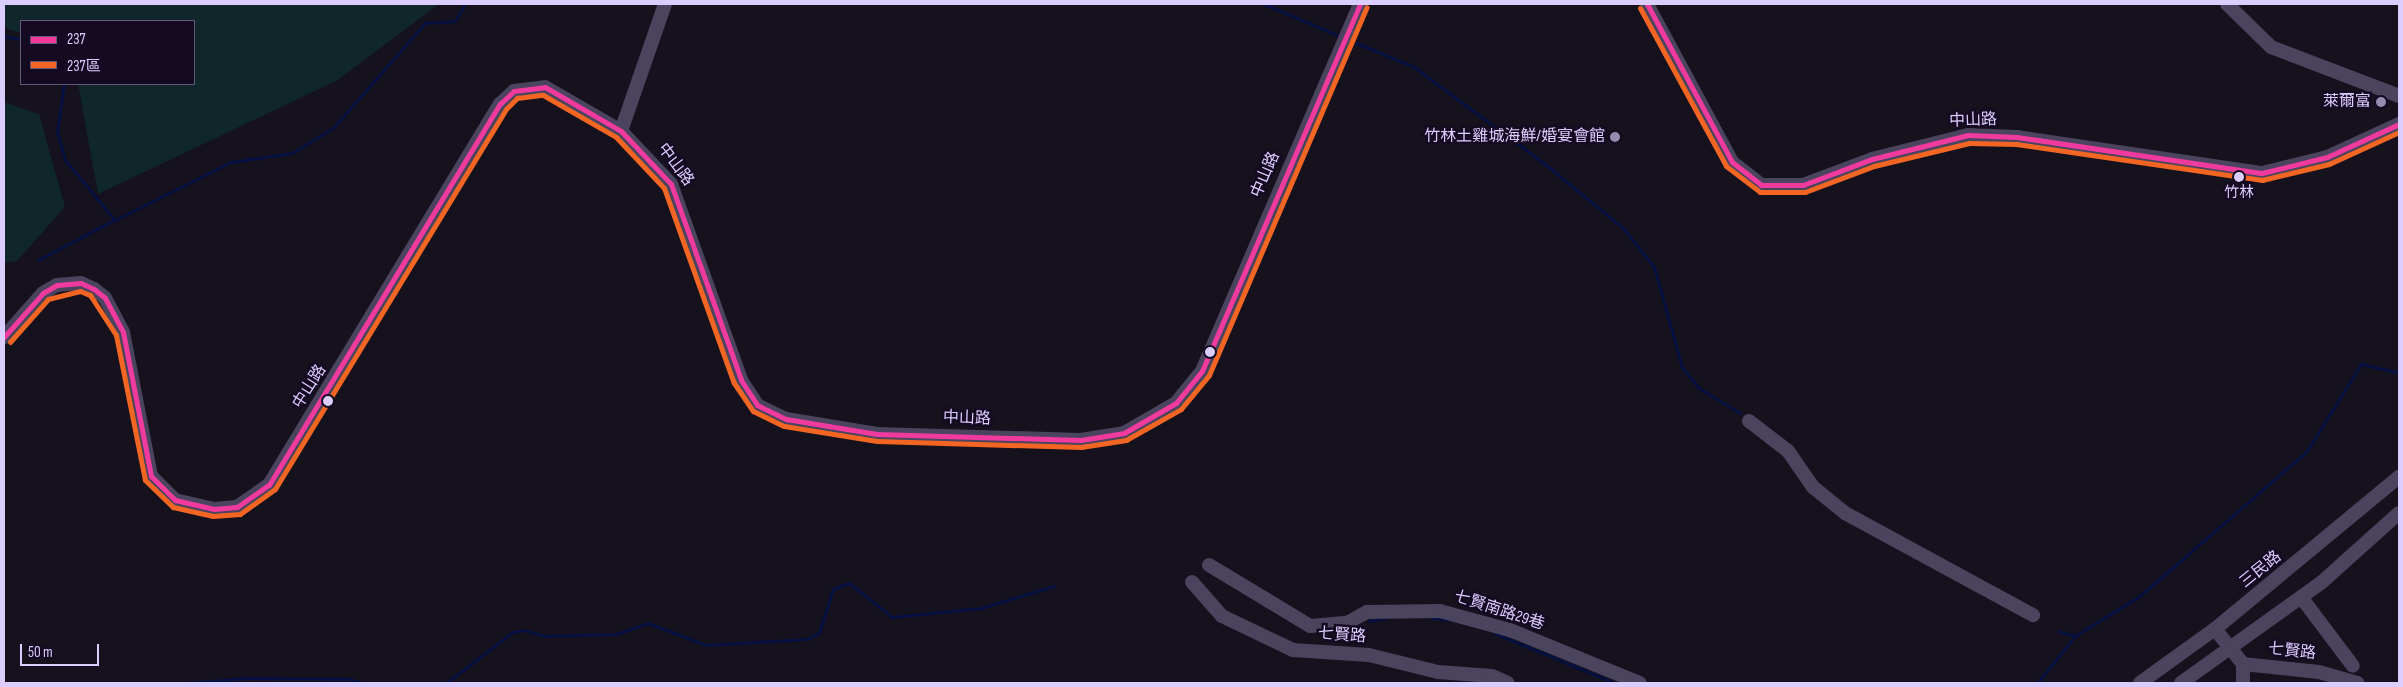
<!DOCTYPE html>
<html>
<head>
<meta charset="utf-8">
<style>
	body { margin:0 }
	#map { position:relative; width:2403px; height:687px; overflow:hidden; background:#15111d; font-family:"Sofia Sans Condensed","Noto Sans TC",sans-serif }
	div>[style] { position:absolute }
	.green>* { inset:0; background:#0f262b }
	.stream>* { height:3px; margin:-1.5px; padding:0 1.5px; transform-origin:1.5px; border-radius:1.5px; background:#061040 }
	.minor>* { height:14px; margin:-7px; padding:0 7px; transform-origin:7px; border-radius:7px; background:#4b445f }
	.bus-1>* { height:5px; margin:-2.5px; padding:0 2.5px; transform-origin:2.5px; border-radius:2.5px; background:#f13a9d }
	.bus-2>* { height:5px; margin:-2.5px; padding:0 2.5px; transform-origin:2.5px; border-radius:2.5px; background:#f26522 }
	.dots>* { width:14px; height:14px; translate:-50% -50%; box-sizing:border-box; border:2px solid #140b23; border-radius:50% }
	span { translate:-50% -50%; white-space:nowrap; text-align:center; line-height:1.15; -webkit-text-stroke:5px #140b23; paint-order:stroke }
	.bus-label { font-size:15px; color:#dccdff }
	.poi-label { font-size:16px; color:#dccdff }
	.right { translate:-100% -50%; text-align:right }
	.street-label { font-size:16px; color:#dccdff }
	.frame { position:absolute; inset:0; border:5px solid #dccdff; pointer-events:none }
	.legend { position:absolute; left:20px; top:20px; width:175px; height:65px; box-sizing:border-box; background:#140b23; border:1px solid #64597b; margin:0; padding:6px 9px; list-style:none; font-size:15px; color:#dccdff }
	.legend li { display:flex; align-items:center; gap:10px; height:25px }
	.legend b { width:25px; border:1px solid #64597b }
	.scale { position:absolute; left:20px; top:644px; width:79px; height:22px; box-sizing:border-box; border:2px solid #dccdff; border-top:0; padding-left:6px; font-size:15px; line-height:18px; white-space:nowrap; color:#dccdff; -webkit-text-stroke:4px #140b23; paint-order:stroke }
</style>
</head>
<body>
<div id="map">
	<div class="green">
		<i style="clip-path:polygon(4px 4px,439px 4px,338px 80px,98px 194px,78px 84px,194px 84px,194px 21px,21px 21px,21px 33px,4px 28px)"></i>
		<i style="clip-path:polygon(4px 102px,39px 114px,65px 207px,17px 261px,4px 263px)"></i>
	</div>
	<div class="stream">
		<i style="left:1264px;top:4px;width:79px;rotate:23deg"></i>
		<i style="left:4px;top:36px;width:17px;rotate:10deg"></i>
		<i style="left:1354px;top:42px;width:65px;rotate:22.6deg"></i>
		<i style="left:1414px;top:67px;width:163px;rotate:36.5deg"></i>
		<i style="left:1545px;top:164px;width:101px;rotate:39.4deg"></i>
		<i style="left:1623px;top:228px;width:50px;rotate:51.5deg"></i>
		<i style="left:1654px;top:267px;width:104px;rotate:74.4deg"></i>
		<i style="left:1682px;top:367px;width:27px;rotate:51deg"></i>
		<i style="left:1699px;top:388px;width:48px;rotate:31.4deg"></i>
		<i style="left:64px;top:84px;width:49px;rotate:98.3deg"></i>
		<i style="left:57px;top:132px;width:29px;rotate:74deg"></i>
		<i style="left:65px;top:160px;width:78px;rotate:50.2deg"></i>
		<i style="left:115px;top:220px;width:130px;rotate:-26.6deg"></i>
		<i style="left:231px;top:162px;width:62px;rotate:-8.4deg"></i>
		<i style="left:292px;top:153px;width:48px;rotate:-31.4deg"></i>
		<i style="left:333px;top:128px;width:140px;rotate:-48.8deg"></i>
		<i style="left:425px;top:23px;width:30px;rotate:-4deg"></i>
		<i style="left:455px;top:21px;width:20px;rotate:-60deg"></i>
		<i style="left:38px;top:260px;width:86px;rotate:-27.8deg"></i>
		<i style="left:1432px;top:618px;width:18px;rotate:6deg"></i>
		<i style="left:1369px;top:621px;width:17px;rotate:-10deg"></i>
		<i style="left:2058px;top:631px;width:18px;rotate:16deg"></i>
		<i style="left:2075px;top:636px;width:78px;rotate:-31.8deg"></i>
		<i style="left:2141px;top:595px;width:220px;rotate:-40.9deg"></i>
		<i style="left:2307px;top:451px;width:102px;rotate:-58.2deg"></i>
		<i style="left:2361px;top:364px;width:39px;rotate:13deg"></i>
		<i style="left:1494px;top:633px;width:131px;rotate:22.5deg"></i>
		<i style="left:187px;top:683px;width:59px;rotate:-4.8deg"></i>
		<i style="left:246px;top:678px;width:103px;rotate:0.6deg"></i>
		<i style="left:349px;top:679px;width:13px;rotate:18deg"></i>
		<i style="left:446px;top:683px;width:84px;rotate:-37.3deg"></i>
		<i style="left:513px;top:632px;width:12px;rotate:-9deg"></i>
		<i style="left:525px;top:630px;width:21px;rotate:17deg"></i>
		<i style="left:545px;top:636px;width:71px;rotate:-1.6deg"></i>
		<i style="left:616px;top:634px;width:34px;rotate:-19deg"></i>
		<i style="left:648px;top:623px;width:62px;rotate:20.8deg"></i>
		<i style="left:706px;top:645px;width:101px;rotate:-3.4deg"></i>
		<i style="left:807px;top:639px;width:13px;rotate:-27deg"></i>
		<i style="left:819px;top:633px;width:46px;rotate:-72.3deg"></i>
		<i style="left:833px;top:589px;width:17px;rotate:-21deg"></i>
		<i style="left:849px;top:583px;width:55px;rotate:38.3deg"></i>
		<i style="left:892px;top:617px;width:89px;rotate:-5.8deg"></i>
		<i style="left:981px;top:608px;width:76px;rotate:-16.8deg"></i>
		<i style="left:2037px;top:683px;width:60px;rotate:-51deg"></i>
	</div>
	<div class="minor">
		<i style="left:1647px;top:4px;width:179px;rotate:61.7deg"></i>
		<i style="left:1732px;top:162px;width:37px;rotate:38deg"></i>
		<i style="left:1761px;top:185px;width:42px"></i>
		<i style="left:1803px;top:185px;width:74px;rotate:-20.6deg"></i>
		<i style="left:1872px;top:159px;width:99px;rotate:-14deg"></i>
		<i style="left:1968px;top:135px;width:49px;rotate:2.3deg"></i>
		<i style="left:2017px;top:137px;width:248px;rotate:8.4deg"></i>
		<i style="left:2262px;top:173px;width:67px;rotate:-13.8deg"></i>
		<i style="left:2327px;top:157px;width:79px;rotate:-24.6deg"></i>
		<i style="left:2227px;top:4px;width:62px;rotate:44.3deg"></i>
		<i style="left:2271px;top:47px;width:137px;rotate:20.9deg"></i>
		<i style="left:621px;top:131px;width:134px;rotate:-70.9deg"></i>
		<i style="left:4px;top:337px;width:59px;rotate:-48.4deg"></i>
		<i style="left:43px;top:293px;width:16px;rotate:-30deg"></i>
		<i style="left:57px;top:285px;width:24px;rotate:-5deg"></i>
		<i style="left:81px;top:283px;width:14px;rotate:25deg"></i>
		<i style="left:94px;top:289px;width:14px;rotate:39deg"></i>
		<i style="left:105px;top:298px;width:38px;rotate:62deg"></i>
		<i style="left:123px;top:332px;width:147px;rotate:79deg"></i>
		<i style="left:151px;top:476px;width:34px;rotate:45deg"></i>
		<i style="left:175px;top:500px;width:40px;rotate:13deg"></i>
		<i style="left:214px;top:509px;width:23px;rotate:-5deg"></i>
		<i style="left:237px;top:507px;width:39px;rotate:-35deg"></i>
		<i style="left:269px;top:485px;width:446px;rotate:-58.8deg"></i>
		<i style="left:500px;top:104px;width:19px;rotate:-43deg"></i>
		<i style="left:514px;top:91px;width:31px;rotate:-7deg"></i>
		<i style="left:545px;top:87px;width:88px;rotate:30.1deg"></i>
		<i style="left:621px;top:131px;width:73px;rotate:46.7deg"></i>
		<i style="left:671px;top:184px;width:208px;rotate:70.3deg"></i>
		<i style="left:741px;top:380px;width:30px;rotate:57deg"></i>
		<i style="left:757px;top:405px;width:32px;rotate:26deg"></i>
		<i style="left:786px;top:419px;width:92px;rotate:9.4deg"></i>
		<i style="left:877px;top:434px;width:204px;rotate:1.7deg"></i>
		<i style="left:1081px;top:440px;width:44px;rotate:-9.2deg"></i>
		<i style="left:1124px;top:433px;width:60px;rotate:-30deg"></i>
		<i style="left:1176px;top:403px;width:41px;rotate:-50.9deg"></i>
		<i style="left:1202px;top:371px;width:400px;rotate:-66.7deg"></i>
		<i style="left:1749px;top:421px;width:49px;rotate:37.6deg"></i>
		<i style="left:1788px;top:451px;width:44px;rotate:55.2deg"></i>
		<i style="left:1813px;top:487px;width:41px;rotate:39.1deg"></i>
		<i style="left:1845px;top:513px;width:214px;rotate:28.5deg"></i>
		<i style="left:1209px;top:565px;width:118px;rotate:31.1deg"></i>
		<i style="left:1310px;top:626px;width:37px;rotate:-5deg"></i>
		<i style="left:1347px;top:623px;width:23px;rotate:-29deg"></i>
		<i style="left:1367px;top:612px;width:73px;rotate:-0.8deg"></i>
		<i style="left:1440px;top:611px;width:73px;rotate:15.2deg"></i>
		<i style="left:1510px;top:630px;width:140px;rotate:22.2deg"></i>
		<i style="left:1192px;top:582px;width:45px;rotate:48.6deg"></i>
		<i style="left:1222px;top:616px;width:79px;rotate:25.6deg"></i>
		<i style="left:1293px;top:650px;width:76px;rotate:3.8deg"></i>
		<i style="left:1369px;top:655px;width:71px;rotate:13.8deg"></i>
		<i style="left:1438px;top:672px;width:54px;rotate:4.2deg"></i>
		<i style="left:1492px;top:676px;width:17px;rotate:24deg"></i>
		<i style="left:2301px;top:597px;width:86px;rotate:53deg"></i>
		<i style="left:2215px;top:629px;width:45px;rotate:51.3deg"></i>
		<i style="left:2243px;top:664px;width:76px;rotate:6deg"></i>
		<i style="left:2319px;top:672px;width:40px;rotate:16deg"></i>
		<i style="left:2140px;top:683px;width:92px;rotate:-35.8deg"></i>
		<i style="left:2215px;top:629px;width:239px;rotate:-39.6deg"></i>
		<i style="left:2181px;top:683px;width:173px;rotate:-35.6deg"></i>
		<i style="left:2322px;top:582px;width:103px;rotate:-41.9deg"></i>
		<i style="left:2243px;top:683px;width:19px;rotate:-90deg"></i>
	</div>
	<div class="bus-1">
		<i style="left:1647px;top:4px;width:179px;rotate:61.7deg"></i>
		<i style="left:1732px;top:162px;width:37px;rotate:38deg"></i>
		<i style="left:1761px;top:185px;width:42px"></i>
		<i style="left:1803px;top:185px;width:74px;rotate:-20.6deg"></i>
		<i style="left:1872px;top:159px;width:99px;rotate:-14deg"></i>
		<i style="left:1968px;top:135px;width:49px;rotate:2.3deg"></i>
		<i style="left:2017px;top:137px;width:248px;rotate:8.4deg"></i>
		<i style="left:2262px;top:173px;width:67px;rotate:-13.8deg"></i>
		<i style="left:2327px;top:157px;width:79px;rotate:-24.6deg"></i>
		<i style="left:4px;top:337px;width:59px;rotate:-48.4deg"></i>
		<i style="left:43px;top:293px;width:16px;rotate:-30deg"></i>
		<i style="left:57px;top:285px;width:24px;rotate:-5deg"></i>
		<i style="left:81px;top:283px;width:14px;rotate:25deg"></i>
		<i style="left:94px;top:289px;width:14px;rotate:39deg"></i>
		<i style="left:105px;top:298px;width:38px;rotate:62deg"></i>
		<i style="left:123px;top:332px;width:147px;rotate:79deg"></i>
		<i style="left:151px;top:476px;width:34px;rotate:45deg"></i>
		<i style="left:175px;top:500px;width:40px;rotate:13deg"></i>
		<i style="left:214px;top:509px;width:23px;rotate:-5deg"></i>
		<i style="left:237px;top:507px;width:39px;rotate:-35deg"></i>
		<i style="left:269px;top:485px;width:446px;rotate:-58.8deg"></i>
		<i style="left:500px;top:104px;width:19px;rotate:-43deg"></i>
		<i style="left:514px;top:91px;width:31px;rotate:-7deg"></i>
		<i style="left:545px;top:87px;width:88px;rotate:30.1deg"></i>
		<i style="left:621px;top:131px;width:73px;rotate:46.7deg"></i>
		<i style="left:671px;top:184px;width:208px;rotate:70.3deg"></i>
		<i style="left:741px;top:380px;width:30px;rotate:57deg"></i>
		<i style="left:757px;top:405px;width:32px;rotate:26deg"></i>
		<i style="left:786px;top:419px;width:92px;rotate:9.4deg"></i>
		<i style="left:877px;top:434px;width:204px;rotate:1.7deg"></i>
		<i style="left:1081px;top:440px;width:44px;rotate:-9.2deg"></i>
		<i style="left:1124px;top:433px;width:60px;rotate:-30deg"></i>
		<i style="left:1176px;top:403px;width:41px;rotate:-50.9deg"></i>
		<i style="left:1202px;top:371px;width:400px;rotate:-66.7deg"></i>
	</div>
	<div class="bus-2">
		<i style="left:1640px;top:8px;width:180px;rotate:61.4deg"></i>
		<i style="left:1726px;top:166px;width:43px;rotate:37.4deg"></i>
		<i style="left:1760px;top:192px;width:45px"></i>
		<i style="left:1805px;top:192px;width:74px;rotate:-20.6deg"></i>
		<i style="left:1874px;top:166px;width:98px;rotate:-13.6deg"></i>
		<i style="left:1969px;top:143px;width:47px;rotate:1.2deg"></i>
		<i style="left:2016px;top:144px;width:249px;rotate:8.3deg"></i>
		<i style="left:2262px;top:180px;width:69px;rotate:-13.4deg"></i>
		<i style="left:2329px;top:164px;width:77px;rotate:-24.6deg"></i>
		<i style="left:10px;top:342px;width:57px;rotate:-48.5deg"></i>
		<i style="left:48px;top:299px;width:33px;rotate:-14deg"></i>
		<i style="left:80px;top:291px;width:11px;rotate:22deg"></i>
		<i style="left:90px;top:295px;width:48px;rotate:57deg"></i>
		<i style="left:116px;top:335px;width:148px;rotate:78.7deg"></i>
		<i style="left:145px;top:480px;width:39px;rotate:44deg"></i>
		<i style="left:173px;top:507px;width:41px;rotate:12.7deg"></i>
		<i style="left:213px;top:516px;width:27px;rotate:-4deg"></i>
		<i style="left:240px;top:514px;width:43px;rotate:-35.5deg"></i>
		<i style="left:275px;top:489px;width:445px;rotate:-58.7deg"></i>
		<i style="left:506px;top:109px;width:16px;rotate:-45deg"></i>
		<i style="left:517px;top:98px;width:26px;rotate:-7deg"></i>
		<i style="left:543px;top:95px;width:84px;rotate:29.9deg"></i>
		<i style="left:616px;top:137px;width:70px;rotate:46.7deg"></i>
		<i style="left:664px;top:188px;width:207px;rotate:70.3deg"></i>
		<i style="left:734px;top:383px;width:34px;rotate:56deg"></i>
		<i style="left:753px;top:411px;width:34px;rotate:26deg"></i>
		<i style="left:784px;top:426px;width:94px;rotate:9.2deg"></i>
		<i style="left:877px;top:441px;width:204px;rotate:1.7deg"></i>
		<i style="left:1081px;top:447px;width:46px;rotate:-8.8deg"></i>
		<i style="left:1126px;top:440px;width:63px;rotate:-29.4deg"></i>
		<i style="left:1181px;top:409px;width:44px;rotate:-50.5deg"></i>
		<i style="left:1209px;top:375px;width:400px;rotate:-66.8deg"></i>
	</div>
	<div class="dots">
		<i style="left:2381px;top:102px;background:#968bb0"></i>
		<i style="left:1615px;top:137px;background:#968bb0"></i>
		<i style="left:2239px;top:177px;background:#dccdff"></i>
		<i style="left:1210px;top:352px;background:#dccdff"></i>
		<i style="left:328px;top:401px;background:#dccdff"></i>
	</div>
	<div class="bus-label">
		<span style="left:2239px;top:193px">竹林</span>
	</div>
	<div class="poi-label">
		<span class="right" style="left:2371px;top:102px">萊爾富</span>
		<span class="right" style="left:1605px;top:137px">竹林土雞城海鮮/婚宴會館</span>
	</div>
	<div class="street-label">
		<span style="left:1973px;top:121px;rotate:-2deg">中山路</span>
		<span style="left:675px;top:165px;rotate:53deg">中山路</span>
		<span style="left:1266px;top:175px;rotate:-67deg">中山路</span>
		<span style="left:310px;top:387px;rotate:-58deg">中山路</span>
		<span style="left:967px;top:419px;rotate:2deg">中山路</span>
		<span style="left:2261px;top:570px;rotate:-39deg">三民路</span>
		<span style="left:1499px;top:611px;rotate:18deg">七賢南路29巷</span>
		<span style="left:1342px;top:636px;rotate:4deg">七賢路</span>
		<span style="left:2292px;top:652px;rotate:6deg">七賢路</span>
	</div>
	<div class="frame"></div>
	<ul class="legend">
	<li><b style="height:6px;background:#f13a9d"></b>237</li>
	<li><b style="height:6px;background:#f26522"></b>237區</li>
	</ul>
	<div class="scale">50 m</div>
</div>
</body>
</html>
